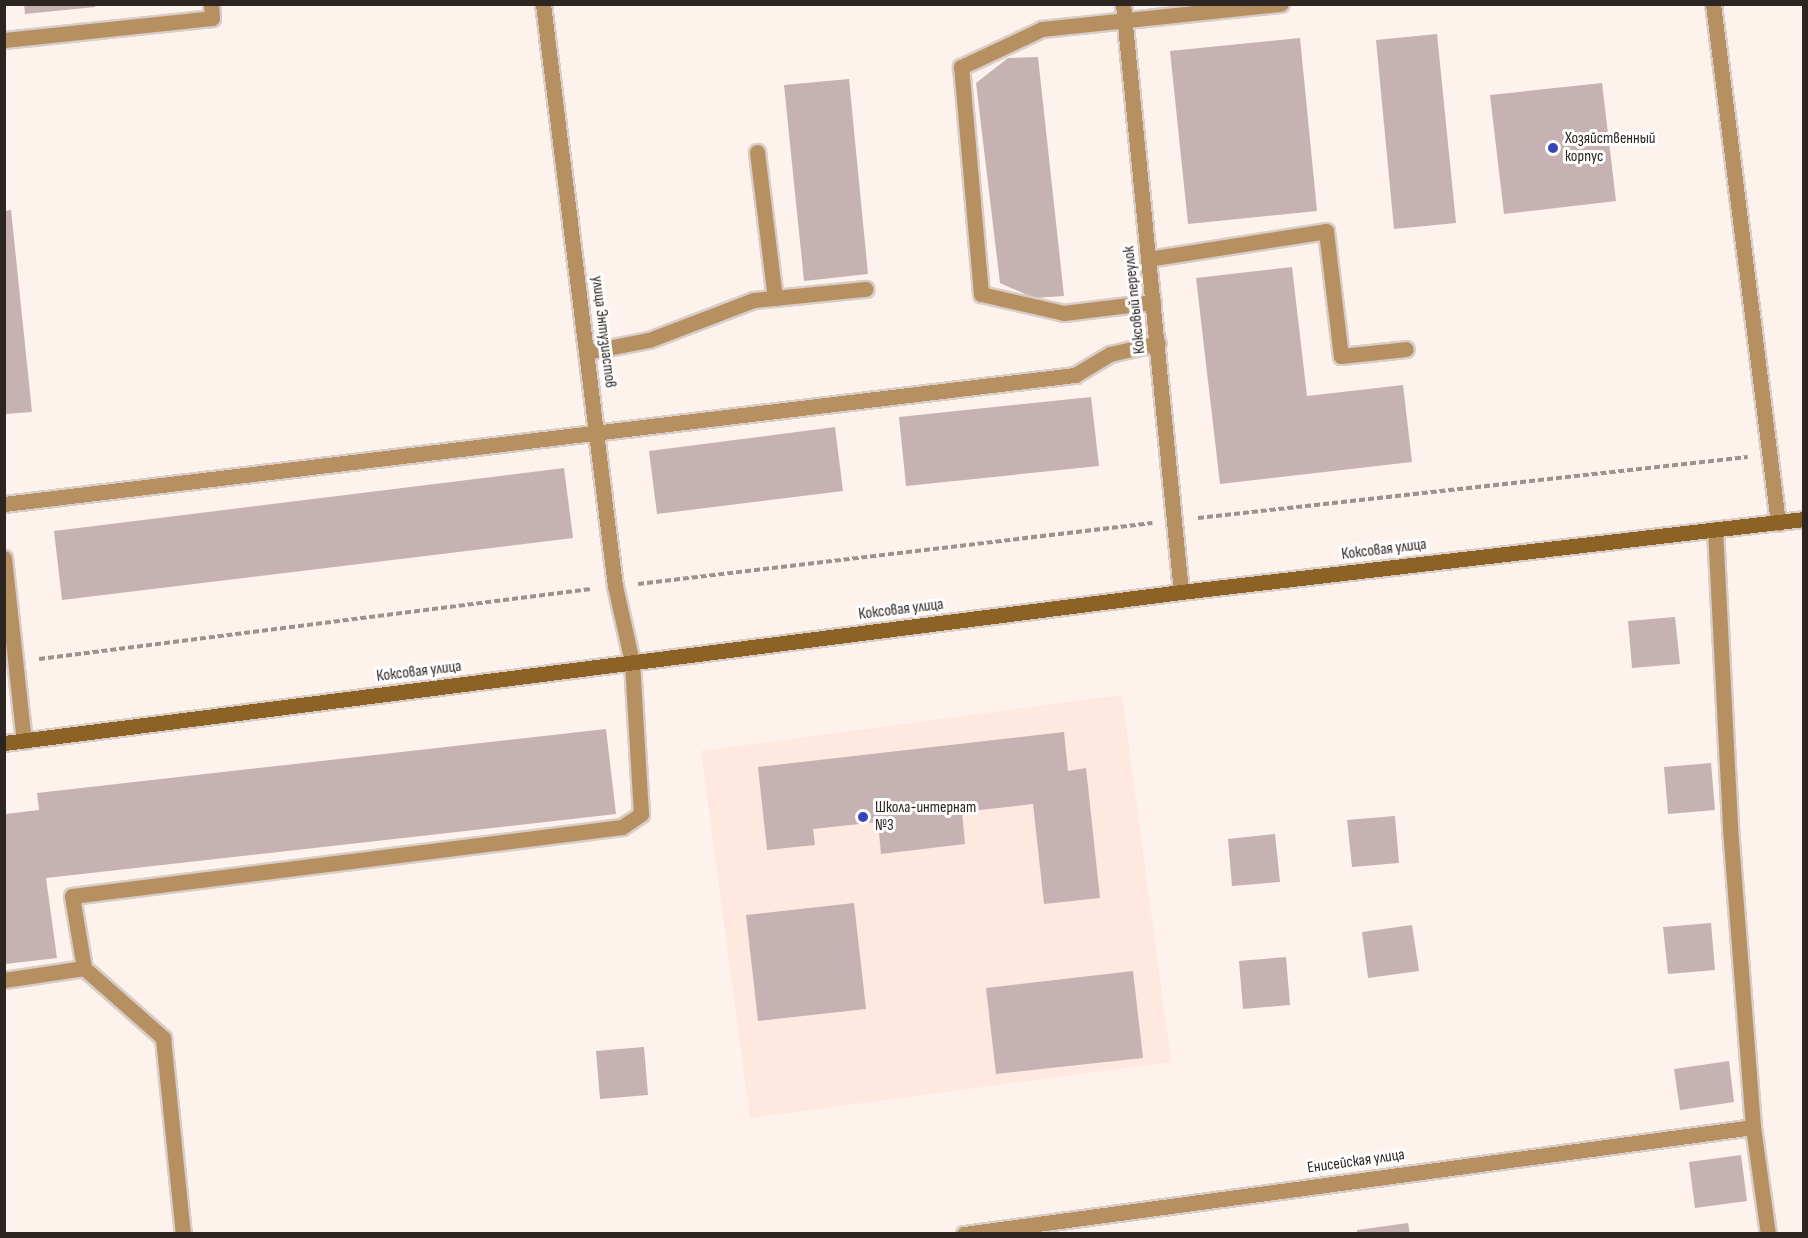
<!DOCTYPE html>
<html>
<head>
<meta charset="utf-8">
<style>
	body { margin:0 }
	#map { position:relative; width:1808px; height:1238px; overflow:hidden; background:#fef2ed; font-family:"Sofia Sans Condensed",sans-serif }
	div>[style] { position:absolute }
	.built>* { inset:0; background:#fee8df }
	.building>* { inset:0; background:#c6b2b2 }
	.path>* { height:4px; margin-top:-2px; transform-origin:0; background:repeating-linear-gradient(90deg,#9c928e 0 6px,transparent 0 9px) }
	.roads { filter:drop-shadow(2px 0 #d8cdc8) drop-shadow(-2px 0 #d8cdc8) drop-shadow(0 2px #d8cdc8) drop-shadow(0 -2px #d8cdc8) }
	.lane>* { height:15px; margin:-7.5px; padding:0 7.5px; transform-origin:7.5px; border-radius:7.5px; background:#b69061 }
	.street>* { height:15px; margin:-7.5px; padding:0 7.5px; transform-origin:7.5px; border-radius:7.5px; background:#b69061 }
	.secondary>* { height:15px; margin:-7.5px; padding:0 7.5px; transform-origin:7.5px; border-radius:7.5px; background:#8d6225 }
	.dots>* { width:16px; height:16px; translate:-50% -50%; box-sizing:border-box; border:3px solid #fff; border-radius:50% }
	span { translate:-50% -50%; white-space:nowrap; text-align:center; line-height:1.15; -webkit-text-stroke:6px #fff; paint-order:stroke }
	.poi-label { font-size:16px; color:#2c2522 }
	.left { translate:0 -50%; text-align:left }
	.street-label { font-size:16px; color:#2c2522 }
	.frame { position:absolute; inset:0; border:6px solid #2c2522; pointer-events:none }
</style>
</head>
<body>
<div id="map">
	<div class="built">
		<i style="clip-path:polygon(1122px 695px,1171px 1062px,750px 1118px,701px 751px)"></i>
	</div>
	<div class="building">
		<i style="clip-path:polygon(24px 4px,95px 4px,95px 7px,25px 14px)"></i>
		<i style="clip-path:polygon(1437px 34px,1456px 223px,1394px 229px,1376px 40px)"></i>
		<i style="clip-path:polygon(1300px 38px,1317px 211px,1188px 224px,1170px 51px)"></i>
		<i style="clip-path:polygon(1038px 57px,1064px 296px,1034px 298px,1000px 283px,976px 83px,1008px 58px)"></i>
		<i style="clip-path:polygon(849px 79px,868px 274px,804px 281px,784px 85px)"></i>
		<i style="clip-path:polygon(1602px 83px,1616px 201px,1504px 214px,1490px 95px)"></i>
		<i style="clip-path:polygon(11px 210px,32px 412px,4px 414px,4px 211px)"></i>
		<i style="clip-path:polygon(1292px 267px,1307px 396px,1403px 385px,1412px 462px,1220px 484px,1196px 278px)"></i>
		<i style="clip-path:polygon(1091px 397px,1099px 466px,906px 486px,899px 417px)"></i>
		<i style="clip-path:polygon(835px 427px,843px 491px,657px 514px,649px 451px)"></i>
		<i style="clip-path:polygon(564px 468px,573px 538px,62px 600px,54px 531px)"></i>
		<i style="clip-path:polygon(1675px 617px,1680px 664px,1632px 668px,1628px 621px)"></i>
		<i style="clip-path:polygon(606px 729px,616px 814px,46px 878px,57px 958px,5px 964px,5px 814px,39px 810px,37px 793px)"></i>
		<i style="clip-path:polygon(1064px 732px,1068px 771px,1086px 768px,1100px 898px,1044px 904px,1033px 804px,962px 812px,965px 844px,881px 854px,878px 822px,813px 829px,815px 845px,767px 850px,758px 767px)"></i>
		<i style="clip-path:polygon(1711px 763px,1715px 810px,1668px 814px,1664px 767px)"></i>
		<i style="clip-path:polygon(1395px 816px,1399px 863px,1352px 867px,1347px 820px)"></i>
		<i style="clip-path:polygon(1275px 834px,1280px 882px,1232px 886px,1228px 839px)"></i>
		<i style="clip-path:polygon(854px 903px,866px 1009px,758px 1021px,746px 915px)"></i>
		<i style="clip-path:polygon(1711px 923px,1715px 970px,1668px 974px,1663px 927px)"></i>
		<i style="clip-path:polygon(1412px 925px,1419px 971px,1368px 978px,1362px 932px)"></i>
		<i style="clip-path:polygon(1286px 957px,1290px 1005px,1243px 1009px,1239px 961px)"></i>
		<i style="clip-path:polygon(1133px 971px,1143px 1058px,996px 1074px,986px 988px)"></i>
		<i style="clip-path:polygon(644px 1047px,648px 1095px,600px 1099px,596px 1051px)"></i>
		<i style="clip-path:polygon(1729px 1061px,1734px 1102px,1680px 1110px,1674px 1069px)"></i>
		<i style="clip-path:polygon(1741px 1155px,1747px 1201px,1695px 1208px,1689px 1162px)"></i>
		<i style="clip-path:polygon(1408px 1223px,1410px 1234px,1357px 1234px,1357px 1230px)"></i>
	</div>
	<div class="path">
		<i style="left:1198px;top:518px;width:553px;rotate:-6.33deg"></i>
		<i style="left:638px;top:584px;width:518px;rotate:-6.77deg"></i>
		<i style="left:39px;top:659px;width:556px;rotate:-7.23deg"></i>
	</div>
	<div class="roads">
		<div class="lane">
			<i style="left:4px;top:40px;width:209px;rotate:-6deg"></i>
			<i style="left:212px;top:18px;width:14px;rotate:-94deg"></i>
			<i style="left:757px;top:152px;width:147px;rotate:83deg"></i>
			<i style="left:1148px;top:259px;width:180px;rotate:-8.9deg"></i>
			<i style="left:1326px;top:231px;width:126px;rotate:83.2deg"></i>
			<i style="left:1341px;top:356px;width:65px;rotate:-6.1deg"></i>
			<i style="left:1153px;top:302px;width:90px;rotate:173deg"></i>
			<i style="left:1064px;top:313px;width:85px;rotate:-167.1deg"></i>
			<i style="left:981px;top:294px;width:228px;rotate:-95deg"></i>
			<i style="left:961px;top:67px;width:89px;rotate:-25.1deg"></i>
			<i style="left:1042px;top:29px;width:240px;rotate:-6deg"></i>
			<i style="left:587px;top:352px;width:63px;rotate:-11deg"></i>
			<i style="left:649px;top:340px;width:112px;rotate:-20.9deg"></i>
			<i style="left:754px;top:300px;width:112px;rotate:-5.7deg"></i>
			<i style="left:4px;top:504px;width:1079px;rotate:-6.87deg"></i>
			<i style="left:1075px;top:375px;width:41px;rotate:-31deg"></i>
			<i style="left:1110px;top:354px;width:49px;rotate:-12.9deg"></i>
			<i style="left:4px;top:558px;width:184px;rotate:83.8deg"></i>
			<i style="left:84px;top:968px;width:73px;rotate:-99.5deg"></i>
			<i style="left:72px;top:896px;width:554px;rotate:-7.15deg"></i>
			<i style="left:622px;top:827px;width:23px;rotate:-34deg"></i>
			<i style="left:641px;top:814px;width:152px;rotate:-93.4deg"></i>
		</div>
		<div class="street">
			<i style="left:543px;top:4px;width:586px;rotate:82.95deg"></i>
			<i style="left:615px;top:586px;width:78px;rotate:77.4deg"></i>
			<i style="left:1123px;top:4px;width:591px;rotate:84.37deg"></i>
			<i style="left:1713px;top:4px;width:523px;rotate:82.86deg"></i>
			<i style="left:1715px;top:529px;width:299px;rotate:87.1deg"></i>
			<i style="left:1730px;top:828px;width:300px;rotate:85.6deg"></i>
			<i style="left:1753px;top:1127px;width:108px;rotate:82deg"></i>
			<i style="left:4px;top:980px;width:81px;rotate:-8.5deg"></i>
			<i style="left:84px;top:968px;width:106px;rotate:41.5deg"></i>
			<i style="left:163px;top:1038px;width:197px;rotate:84.2deg"></i>
			<i style="left:964px;top:1234px;width:796px;rotate:-7.72deg"></i>
		</div>
		<div class="secondary">
			<i style="left:4px;top:743px;width:1187px;rotate:-7.31deg"></i>
			<i style="left:1181px;top:592px;width:627px;rotate:-6.68deg"></i>
		</div>
	</div>
	<div class="dots">
		<i style="left:1553px;top:148px;background:#3545b8"></i>
		<i style="left:863px;top:817px;background:#3545b8"></i>
	</div>
	<div class="poi-label">
		<span class="left" style="left:1565px;top:148px">Хозяйственный<br>корпус</span>
		<span class="left" style="left:875px;top:817px">Школа-интернат<br>№3</span>
	</div>
	<div class="street-label">
		<span style="left:1135px;top:300px;rotate:-96deg">Коксовый переулок</span>
		<span style="left:603px;top:332px;rotate:83deg">улица Энтузиастов</span>
		<span style="left:1384px;top:550px;rotate:-7deg">Коксовая улица</span>
		<span style="left:901px;top:610px;rotate:-7deg">Коксовая улица</span>
		<span style="left:419px;top:672px;rotate:-7deg">Коксовая улица</span>
		<span style="left:1356px;top:1162px;rotate:-8deg">Енисейская улица</span>
	</div>
	<div class="frame"></div>
</div>
</body>
</html>
